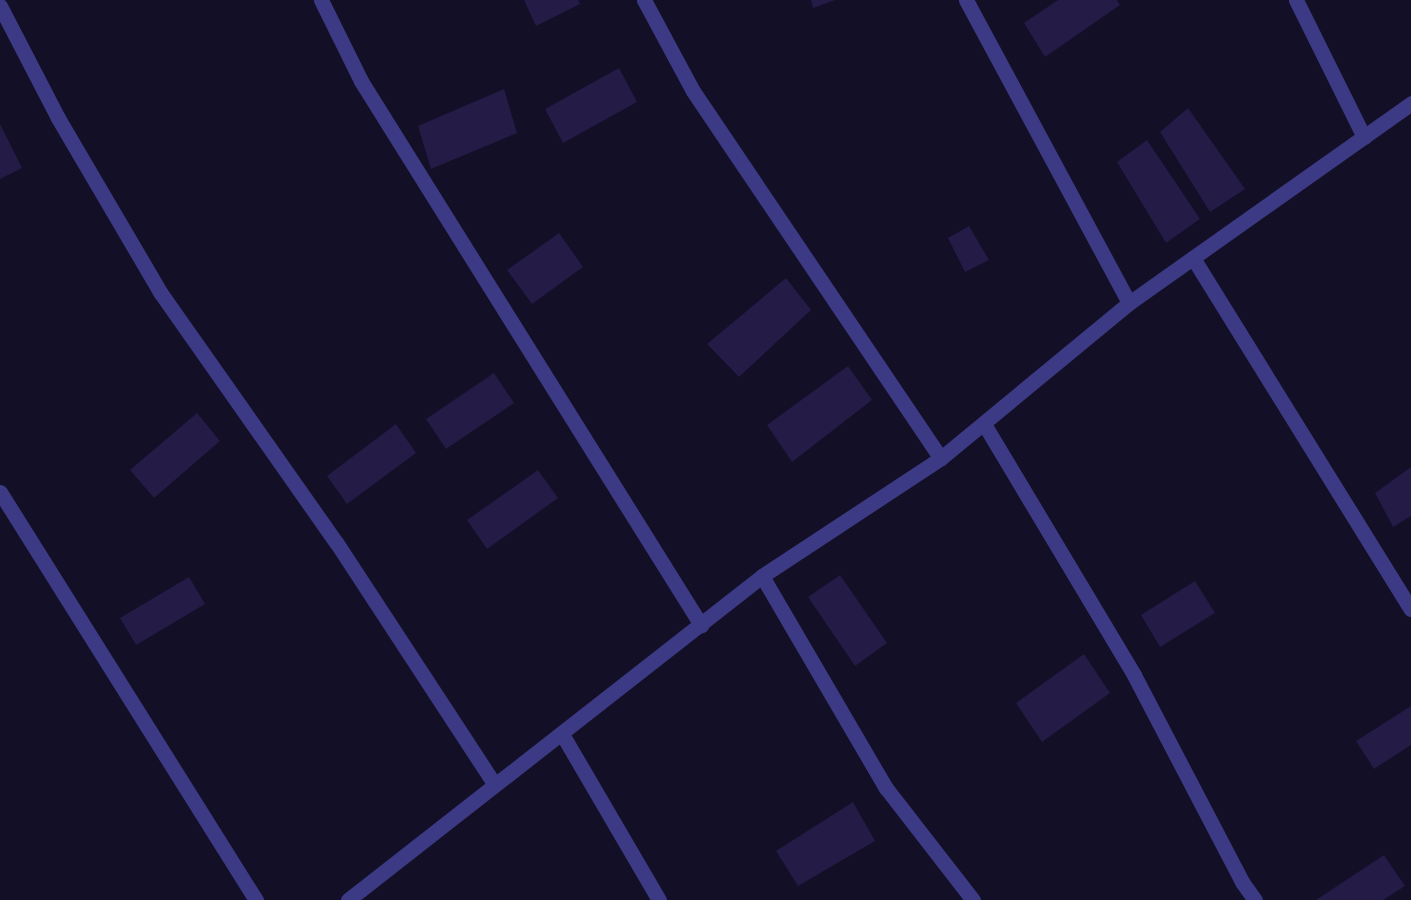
<!DOCTYPE html>
<html>
<head>
<meta charset="utf-8">
<style>
	body { margin:0 }
	#map { position:relative; width:1411px; height:900px; overflow:hidden; background:#130f26; font-family:"Fira Sans",sans-serif }
	div>[style] { position:absolute }
	.building>* { inset:0; background:#241b47 }
	.minor>* { height:15px; margin:-7.5px; padding:0 7.5px; transform-origin:7.5px; border-radius:7.5px; background:#3d3a85 }
	span { translate:-50% -50%; white-space:nowrap; text-align:center; line-height:1.15; -webkit-text-stroke:4.5px #130f26; paint-order:stroke }
</style>
</head>
<body>
<div id="map">
	<div class="building">
		<i style="clip-path:polygon(524px 0,578px 0,580px 4px,536px 26px)"></i>
		<i style="clip-path:polygon(811px 0,835px 0,813px 8px)"></i>
		<i style="clip-path:polygon(1058px 0,1117px 0,1120px 5px,1045px 57px,1024px 23px)"></i>
		<i style="clip-path:polygon(619px 68px,637px 102px,563px 143px,545px 109px)"></i>
		<i style="clip-path:polygon(504px 89px,517px 133px,431px 169px,418px 126px)"></i>
		<i style="clip-path:polygon(1188px 108px,1245px 189px,1210px 212px,1160px 132px)"></i>
		<i style="clip-path:polygon(0 124px,22px 168px,0 179px)"></i>
		<i style="clip-path:polygon(1147px 140px,1200px 219px,1166px 243px,1117px 162px)"></i>
		<i style="clip-path:polygon(969px 226px,989px 260px,965px 272px,948px 238px)"></i>
		<i style="clip-path:polygon(559px 233px,583px 267px,532px 304px,507px 270px)"></i>
		<i style="clip-path:polygon(786px 278px,811px 310px,739px 377px,707px 344px)"></i>
		<i style="clip-path:polygon(848px 366px,872px 400px,792px 462px,767px 425px)"></i>
		<i style="clip-path:polygon(494px 373px,514px 403px,446px 449px,426px 419px)"></i>
		<i style="clip-path:polygon(197px 413px,220px 441px,154px 498px,130px 470px)"></i>
		<i style="clip-path:polygon(396px 424px,416px 453px,347px 504px,327px 476px)"></i>
		<i style="clip-path:polygon(1411px 467px,1411px 516px,1393px 527px,1375px 493px)"></i>
		<i style="clip-path:polygon(538px 470px,558px 498px,487px 549px,467px 520px)"></i>
		<i style="clip-path:polygon(840px 575px,887px 643px,855px 666px,808px 597px)"></i>
		<i style="clip-path:polygon(189px 577px,205px 604px,136px 645px,120px 618px)"></i>
		<i style="clip-path:polygon(1195px 581px,1215px 613px,1160px 647px,1141px 615px)"></i>
		<i style="clip-path:polygon(1084px 654px,1110px 693px,1042px 742px,1016px 703px)"></i>
		<i style="clip-path:polygon(1411px 706px,1411px 745px,1374px 769px,1356px 741px)"></i>
		<i style="clip-path:polygon(853px 802px,875px 841px,798px 886px,776px 851px)"></i>
		<i style="clip-path:polygon(1384px 855px,1405px 886px,1383px 900px,1316px 900px)"></i>
	</div>
	<div class="minor">
		<i style="left:321px;top:0;width:90px;rotate:63.7deg"></i>
		<i style="left:361px;top:81px;width:642px;rotate:57.99deg"></i>
		<i style="left:644px;top:0;width:103px;rotate:61.7deg"></i>
		<i style="left:693px;top:91px;width:443px;rotate:56deg"></i>
		<i style="left:966px;top:0;width:344px;rotate:61.7deg"></i>
		<i style="left:1296px;top:0;width:153px;rotate:63.6deg"></i>
		<i style="left:0;top:6px;width:126px;rotate:62.6deg"></i>
		<i style="left:58px;top:118px;width:202px;rotate:59.6deg"></i>
		<i style="left:160px;top:292px;width:306px;rotate:54.9deg"></i>
		<i style="left:336px;top:542px;width:288px;rotate:56.8deg"></i>
		<i style="left:1193px;top:258px;width:413px;rotate:58.2deg"></i>
		<i style="left:984px;top:424px;width:292px;rotate:59.1deg"></i>
		<i style="left:1134px;top:675px;width:233px;rotate:62.4deg"></i>
		<i style="left:1242px;top:882px;width:22px;rotate:54deg"></i>
		<i style="left:0;top:492px;width:482px;rotate:57.9deg"></i>
		<i style="left:762px;top:576px;width:246px;rotate:59.7deg"></i>
		<i style="left:886px;top:788px;width:142px;rotate:52.2deg"></i>
		<i style="left:562px;top:734px;width:192px;rotate:59.7deg"></i>
		<i style="left:348px;top:900px;width:526px;rotate:-38.05deg"></i>
		<i style="left:762px;top:576px;width:214px;rotate:-33.4deg"></i>
		<i style="left:941px;top:458px;width:244px;rotate:-39.5deg"></i>
		<i style="left:1129px;top:303px;width:346px;rotate:-35.3deg"></i>
	</div>
</div>
</body>
</html>
